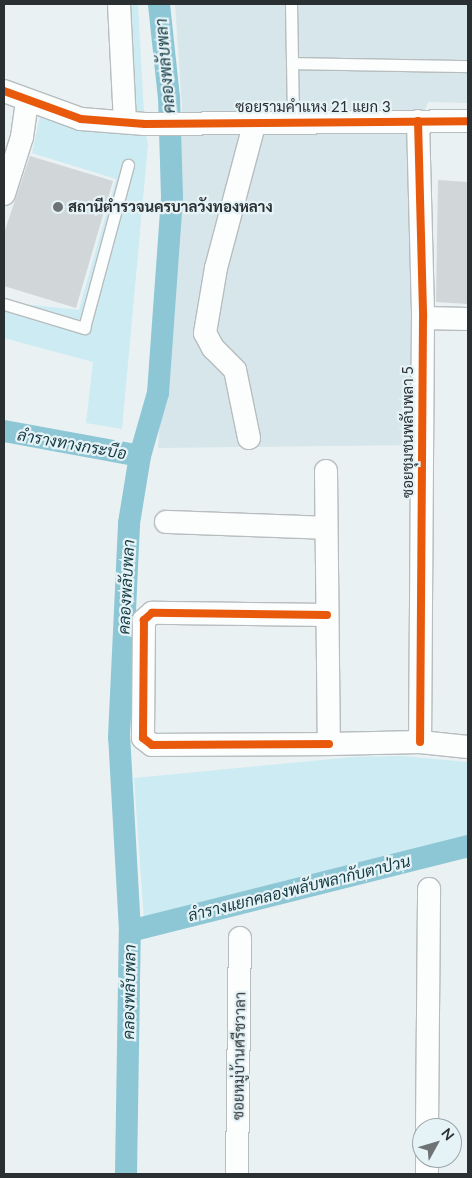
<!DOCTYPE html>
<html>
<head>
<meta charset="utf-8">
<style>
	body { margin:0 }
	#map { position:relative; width:472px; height:1178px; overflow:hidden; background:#e9f1f3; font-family:Lato,Sarabun,sans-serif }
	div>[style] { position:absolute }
	.built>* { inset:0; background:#d6e6ea }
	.green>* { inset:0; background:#cdebf2 }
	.canal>* { height:22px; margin:-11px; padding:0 11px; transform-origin:11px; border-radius:11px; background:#8dc6d4 }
	.building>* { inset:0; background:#d1d7d9 }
	.roads { filter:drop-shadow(1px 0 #b7bdbe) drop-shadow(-1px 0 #b7bdbe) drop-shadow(0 1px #b7bdbe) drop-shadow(0 -1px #b7bdbe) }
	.service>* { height:11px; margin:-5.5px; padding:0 5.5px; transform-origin:5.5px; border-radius:5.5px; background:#fcfdfd }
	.minor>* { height:22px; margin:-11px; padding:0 11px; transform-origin:11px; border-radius:11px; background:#fcfdfd }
	.cycleway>* { height:8px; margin:-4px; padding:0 4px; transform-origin:4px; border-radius:4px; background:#e8590c }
	.dots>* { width:14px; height:14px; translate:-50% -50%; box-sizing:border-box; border:2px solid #e5f3f7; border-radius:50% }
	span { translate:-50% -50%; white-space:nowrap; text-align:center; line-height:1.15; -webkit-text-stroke:4.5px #e5f3f7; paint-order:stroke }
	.street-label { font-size:15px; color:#2a2f31 }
	.poi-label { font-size:15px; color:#2a2f31; font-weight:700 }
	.left { translate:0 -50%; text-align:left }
	.water-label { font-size:16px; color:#143a43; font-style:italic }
	.frame { position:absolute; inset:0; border:5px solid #2a2f31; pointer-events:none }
	.north { position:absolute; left:412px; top:1118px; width:50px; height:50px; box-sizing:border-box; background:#e5f3f7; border:1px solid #9aa5a8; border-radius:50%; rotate:51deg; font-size:14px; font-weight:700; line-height:20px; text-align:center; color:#2a2f31 }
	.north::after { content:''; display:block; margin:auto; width:18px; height:22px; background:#6d7375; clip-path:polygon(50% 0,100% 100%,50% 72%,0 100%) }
</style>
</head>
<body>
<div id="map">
	<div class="built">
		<i style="clip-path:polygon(175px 4px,468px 4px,468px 103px,428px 102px,413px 139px,414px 445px,158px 448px,182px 107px)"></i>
	</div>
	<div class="green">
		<i style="clip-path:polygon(122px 4px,138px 4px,144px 115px,128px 115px)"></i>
		<i style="clip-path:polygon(50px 115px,145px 129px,148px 144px,122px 429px,86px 423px,93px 362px,4px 338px,4px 302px,79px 310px,116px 179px,32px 153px,40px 116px)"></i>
		<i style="clip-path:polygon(401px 756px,468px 762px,468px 838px,144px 920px,134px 778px,353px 757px)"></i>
	</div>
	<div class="canal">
		<i style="left:4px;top:431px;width:138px;rotate:10.4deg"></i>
		<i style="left:130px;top:931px;width:349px;rotate:-14.1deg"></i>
		<i style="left:126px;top:1174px;width:243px;rotate:-89.1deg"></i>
		<i style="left:130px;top:931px;width:194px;rotate:-93.2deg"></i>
		<i style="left:119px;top:737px;width:214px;rotate:-87.3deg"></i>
		<i style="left:129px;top:523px;width:68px;rotate:-80.7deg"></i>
		<i style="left:140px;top:456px;width:66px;rotate:-74.1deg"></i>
		<i style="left:158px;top:393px;width:196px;rotate:-85.9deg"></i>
		<i style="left:172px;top:197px;width:99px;rotate:-91.7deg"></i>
		<i style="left:169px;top:98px;width:95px;rotate:-96.1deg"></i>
	</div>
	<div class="building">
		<i style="clip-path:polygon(30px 156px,113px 181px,76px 308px,4px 286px,4px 233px)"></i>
		<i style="clip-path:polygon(438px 180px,468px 182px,468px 304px,436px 302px)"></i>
	</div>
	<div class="roads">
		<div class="service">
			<i style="left:291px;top:4px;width:117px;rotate:89deg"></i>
			<i style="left:292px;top:63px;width:176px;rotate:1deg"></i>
			<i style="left:4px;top:304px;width:84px;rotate:16.7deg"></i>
			<i style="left:84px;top:328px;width:169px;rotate:-74.9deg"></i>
		</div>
		<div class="minor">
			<i style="left:119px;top:4px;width:118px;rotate:87.1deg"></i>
			<i style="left:4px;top:91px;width:82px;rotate:20deg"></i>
			<i style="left:81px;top:119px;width:64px;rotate:4.5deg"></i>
			<i style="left:145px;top:124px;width:323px;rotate:-0.5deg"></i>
			<i style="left:418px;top:121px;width:197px;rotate:88.5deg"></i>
			<i style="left:423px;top:318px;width:424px;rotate:90.4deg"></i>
			<i style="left:4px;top:194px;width:60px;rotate:-72.5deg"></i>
			<i style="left:22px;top:137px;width:37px;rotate:-82deg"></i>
			<i style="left:423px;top:318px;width:45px;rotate:1.3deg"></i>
			<i style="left:249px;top:438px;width:69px;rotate:-101.6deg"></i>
			<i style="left:235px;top:370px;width:31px;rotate:-135deg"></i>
			<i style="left:213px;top:348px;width:17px;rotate:-118deg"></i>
			<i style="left:205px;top:333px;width:66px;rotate:-80.4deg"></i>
			<i style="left:216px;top:268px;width:152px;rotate:-75.1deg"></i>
			<i style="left:326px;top:471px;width:273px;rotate:89.4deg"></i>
			<i style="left:329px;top:744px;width:91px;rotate:-1.3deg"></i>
			<i style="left:420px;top:742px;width:48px;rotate:5.9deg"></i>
			<i style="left:166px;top:522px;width:160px;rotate:2.1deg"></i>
			<i style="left:327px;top:615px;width:175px;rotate:-179.3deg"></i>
			<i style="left:152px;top:613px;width:11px;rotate:139deg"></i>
			<i style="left:144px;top:620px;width:118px;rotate:90.5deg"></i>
			<i style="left:143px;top:738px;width:11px;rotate:38deg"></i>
			<i style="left:152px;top:745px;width:177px;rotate:-0.3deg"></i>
			<i style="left:427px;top:1128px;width:239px;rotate:-89.5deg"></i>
			<i style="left:237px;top:1174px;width:236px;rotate:-89.3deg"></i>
			<i style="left:427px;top:1174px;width:16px;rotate:-90deg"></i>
		</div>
	</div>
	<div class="cycleway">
		<i style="left:4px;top:91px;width:82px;rotate:20deg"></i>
		<i style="left:81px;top:119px;width:64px;rotate:4.5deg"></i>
		<i style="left:145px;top:124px;width:323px;rotate:-0.5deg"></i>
		<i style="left:418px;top:121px;width:197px;rotate:88.5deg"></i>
		<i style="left:423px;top:318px;width:424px;rotate:90.4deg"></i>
		<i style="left:327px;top:615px;width:175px;rotate:-179.3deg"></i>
		<i style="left:152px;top:613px;width:11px;rotate:139deg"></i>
		<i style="left:144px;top:620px;width:118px;rotate:90.5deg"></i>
		<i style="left:143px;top:738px;width:11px;rotate:38deg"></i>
		<i style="left:152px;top:745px;width:177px;rotate:-0.3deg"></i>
	</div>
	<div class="dots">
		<i style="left:58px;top:207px;background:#6d7375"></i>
	</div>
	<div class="street-label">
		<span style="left:313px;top:107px">ซอยรามคำแหง 21 แยก 3</span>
		<span style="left:408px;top:432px;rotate:-90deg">ซอยชุมชนพลับพลา 5</span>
		<span style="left:239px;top:1056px;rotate:-89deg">ซอยหมู่บ้านศรีชวาลา</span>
	</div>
	<div class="poi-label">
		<span class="left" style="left:68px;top:207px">สถานีตำรวจนครบาลวังทองหลาง</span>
	</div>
	<div class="water-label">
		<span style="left:165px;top:66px;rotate:-95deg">คลองพลับพลา</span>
		<span style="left:72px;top:444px;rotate:10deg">ลำรางทางกระบือ</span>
		<span style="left:126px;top:587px;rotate:-87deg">คลองพลับพลา</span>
		<span style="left:299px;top:888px;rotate:-14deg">ลำรางแยกคลองพลับพลากับตาป่วน</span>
		<span style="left:129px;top:992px;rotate:-89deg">คลองพลับพลา</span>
	</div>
	<div class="frame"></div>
	<div class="north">N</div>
</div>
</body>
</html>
